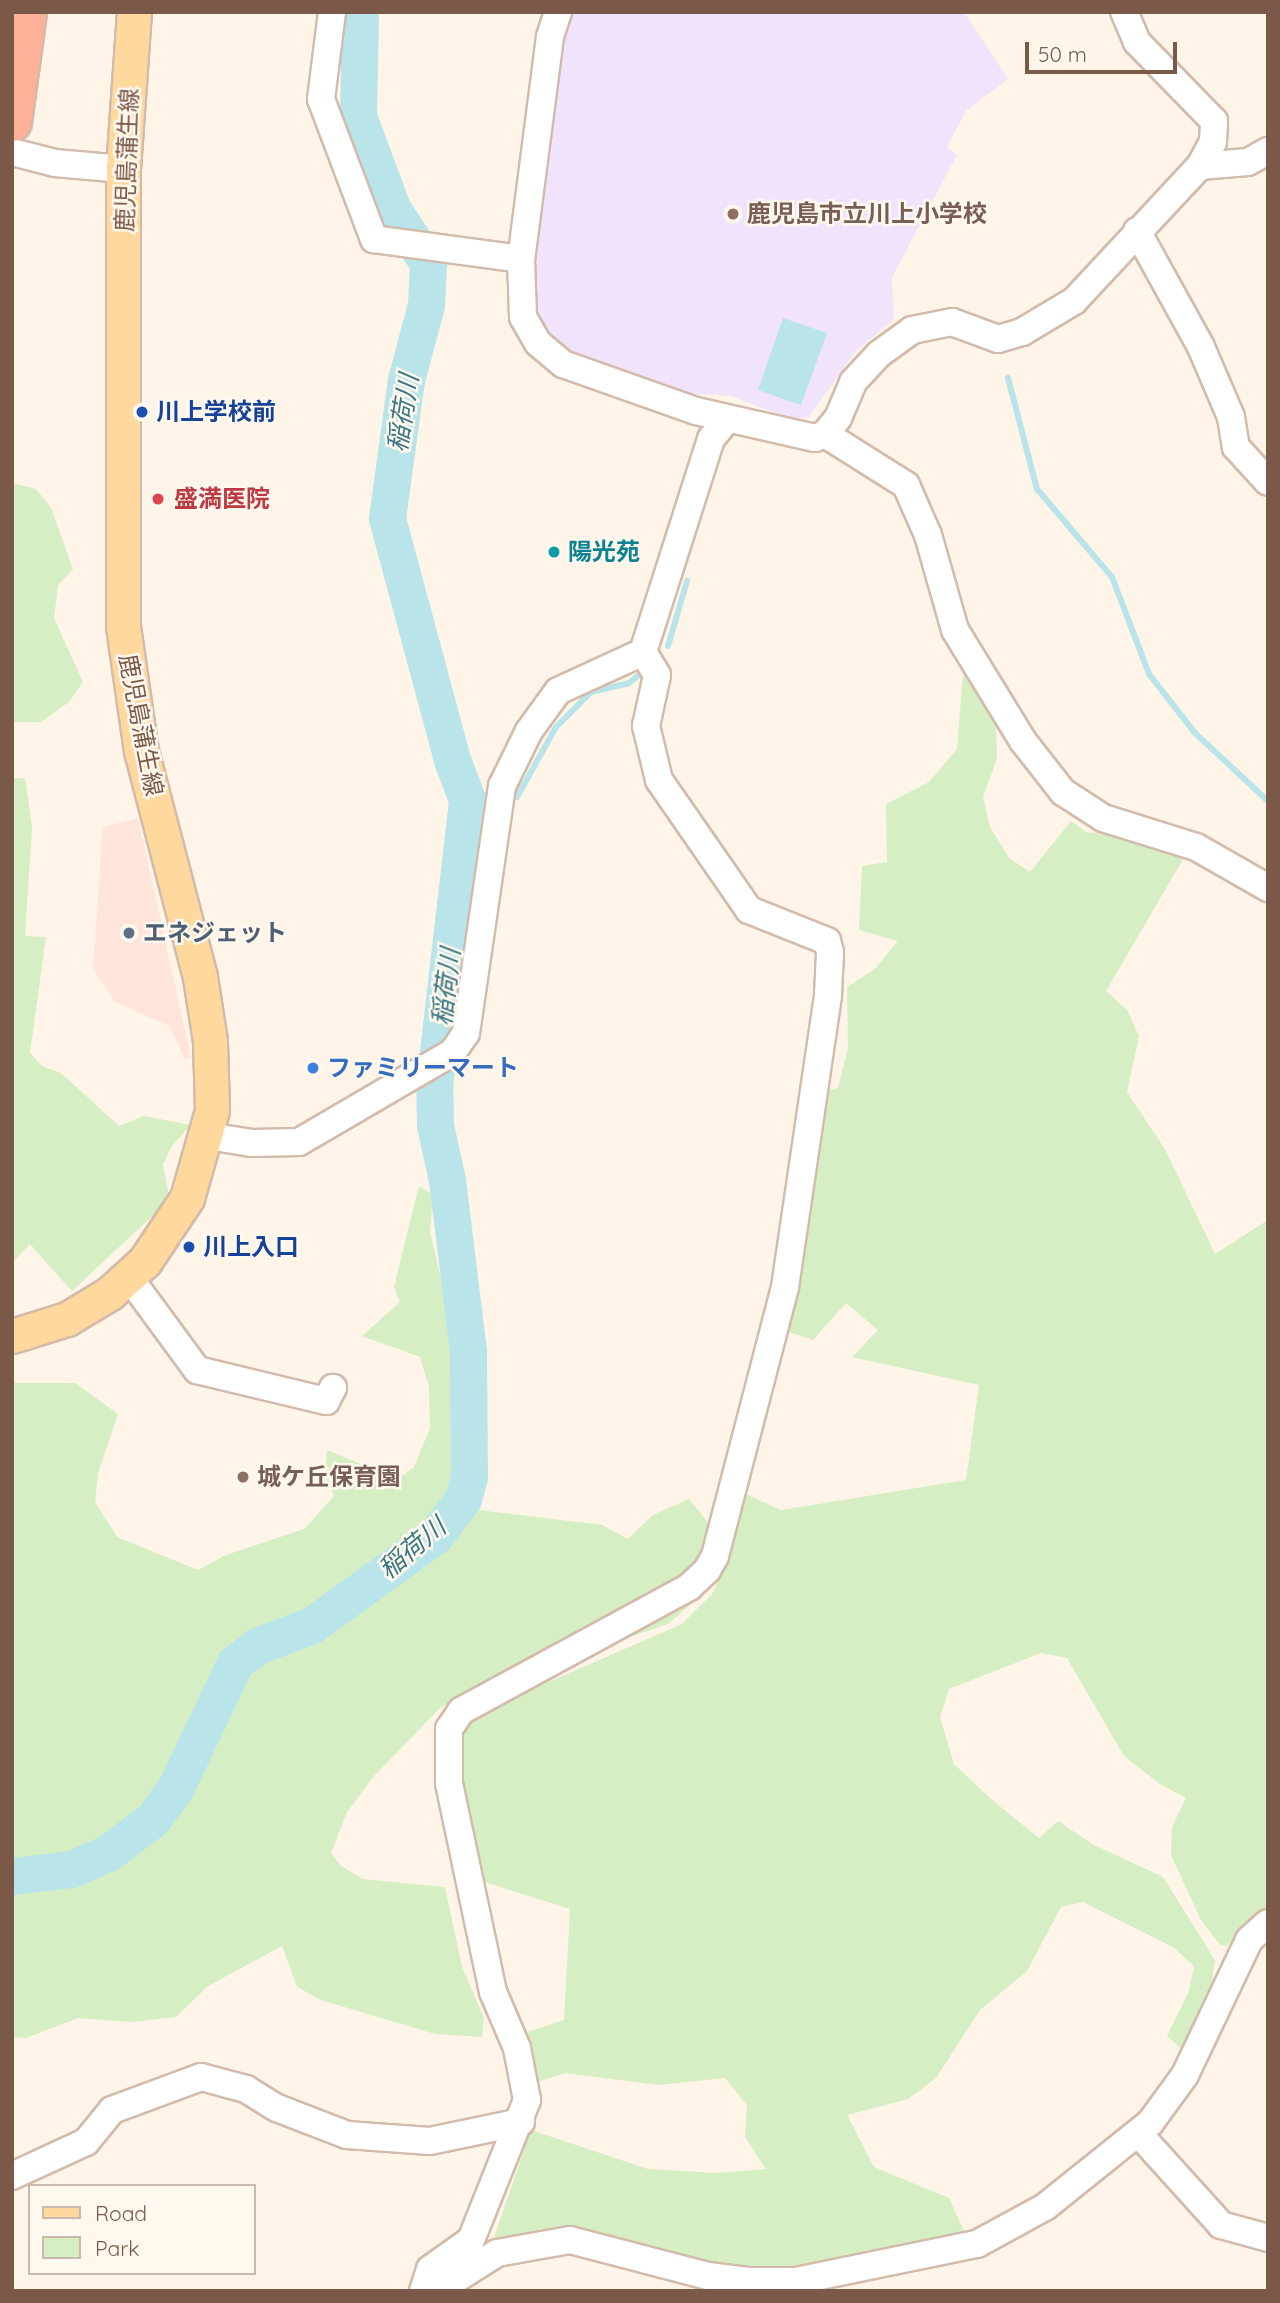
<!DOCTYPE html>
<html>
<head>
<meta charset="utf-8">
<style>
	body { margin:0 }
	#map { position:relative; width:1280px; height:2303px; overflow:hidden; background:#fef4e7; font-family:Quicksand,"Noto Sans JP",sans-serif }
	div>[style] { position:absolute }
	.commercial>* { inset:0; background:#ffe4da }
	.education>* { inset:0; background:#f1e3fb }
	.green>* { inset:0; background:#d5eec3 }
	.water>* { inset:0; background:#b9e4ea }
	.stream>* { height:6px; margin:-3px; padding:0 3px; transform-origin:3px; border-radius:3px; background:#b9e4ea }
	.river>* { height:37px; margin:-18.5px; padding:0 18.5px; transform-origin:18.5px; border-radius:18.5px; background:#b9e4ea }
	.roads { filter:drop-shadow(2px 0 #d2bbab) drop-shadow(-2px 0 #d2bbab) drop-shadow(0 2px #d2bbab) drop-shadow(0 -2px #d2bbab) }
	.minor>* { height:26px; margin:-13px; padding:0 13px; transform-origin:13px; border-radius:13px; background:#fff }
	.major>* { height:33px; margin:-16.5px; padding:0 16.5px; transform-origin:16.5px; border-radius:16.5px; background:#ffd89d }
	.highway>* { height:38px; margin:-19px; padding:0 19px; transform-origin:19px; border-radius:19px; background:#fdb198 }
	.dots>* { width:19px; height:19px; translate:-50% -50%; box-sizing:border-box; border:4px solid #fff8ef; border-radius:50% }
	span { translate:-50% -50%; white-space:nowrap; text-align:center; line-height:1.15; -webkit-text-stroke:5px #fff8ef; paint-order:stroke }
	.street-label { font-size:24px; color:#7b5948 }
	.education-label { font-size:24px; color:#785e54; font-weight:700 }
	.left { translate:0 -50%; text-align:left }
	.transit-label { font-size:24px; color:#164399; font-weight:700 }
	.health-label { font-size:24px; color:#be3a42; font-weight:700 }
	.culture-label { font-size:24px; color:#0d838f; font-weight:700 }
	.service-label { font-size:24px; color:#4e5e75; font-weight:700 }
	.shop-label { font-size:24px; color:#366cbe; font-weight:700 }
	.water-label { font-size:26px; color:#3a7781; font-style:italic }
	.frame { position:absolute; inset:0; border:14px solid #7b5948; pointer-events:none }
	.legend { position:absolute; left:28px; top:2184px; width:228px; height:91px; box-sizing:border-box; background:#fff8ef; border:2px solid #cab8ac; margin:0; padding:9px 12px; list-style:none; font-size:21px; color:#7b5948 }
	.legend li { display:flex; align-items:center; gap:14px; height:35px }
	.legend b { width:35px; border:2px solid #cab8ac }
	.scale { position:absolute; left:1025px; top:42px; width:152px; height:32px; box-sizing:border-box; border:4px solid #7b5948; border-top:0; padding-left:9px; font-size:21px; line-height:24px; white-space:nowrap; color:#7b5948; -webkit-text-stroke:5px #fff8ef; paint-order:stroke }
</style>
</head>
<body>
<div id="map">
	<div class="commercial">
		<i style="clip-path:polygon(138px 818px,191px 1058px,185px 1060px,170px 1026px,115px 1002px,93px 969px,103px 827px)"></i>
	</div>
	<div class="education">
		<i style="clip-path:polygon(568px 12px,964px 12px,1008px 79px,966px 111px,947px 147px,957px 155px,892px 277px,894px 319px,855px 352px,809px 417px,792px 419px,731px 396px,681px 393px,577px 355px,547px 333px,531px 308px,553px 89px)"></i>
	</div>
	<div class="green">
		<i style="clip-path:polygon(12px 483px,36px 489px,51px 508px,73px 569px,58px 585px,54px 618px,83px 682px,69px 702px,41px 722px,12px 722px)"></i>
		<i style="clip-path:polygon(963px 673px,996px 723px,997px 759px,983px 797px,990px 827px,1009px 858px,1030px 872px,1071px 821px,1088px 833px,1150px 828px,1186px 854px,1106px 991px,1127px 1010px,1139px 1036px,1127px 1092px,1165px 1149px,1215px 1254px,1268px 1220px,1268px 1908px,1245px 1923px,1227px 1946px,1220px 1945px,1201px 1920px,1171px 1855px,1172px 1827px,1186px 1798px,1160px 1784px,1124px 1756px,1067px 1658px,1041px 1653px,949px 1689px,940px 1717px,954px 1764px,991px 1799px,1039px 1838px,1058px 1821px,1094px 1845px,1163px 1877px,1215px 1960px,1211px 1990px,1184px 2051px,1167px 2036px,1189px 1991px,1194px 1966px,1173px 1947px,1083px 1902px,1061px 1907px,1027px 1971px,980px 2010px,936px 2078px,908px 2099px,847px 2115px,874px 2167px,949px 2198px,965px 2233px,875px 2262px,750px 2268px,698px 2262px,616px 2236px,567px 2234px,489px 2252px,531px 2130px,648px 2169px,717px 2173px,766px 2169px,745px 2137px,747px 2105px,725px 2078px,658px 2085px,565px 2073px,537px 2082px,524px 2033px,564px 2020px,570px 1909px,481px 1881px,460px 1777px,459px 1745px,468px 1720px,491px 1707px,682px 1624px,712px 1594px,729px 1556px,731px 1539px,716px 1505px,717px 1490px,748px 1495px,781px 1510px,966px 1480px,979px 1385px,852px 1357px,878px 1330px,846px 1303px,813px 1340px,786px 1331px,802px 1097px,838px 1088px,848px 1048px,847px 987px,875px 969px,898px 941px,859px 930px,862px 866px,887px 862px,886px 804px,929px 782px,957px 749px)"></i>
		<i style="clip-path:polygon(12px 778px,25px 778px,32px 827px,25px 936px,46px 937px,30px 1053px,42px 1066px,61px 1073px,119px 1126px,144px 1116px,191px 1125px,172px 1146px,163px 1164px,168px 1191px,162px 1207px,72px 1291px,30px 1244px,12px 1263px)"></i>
		<i style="clip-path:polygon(419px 1186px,433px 1195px,430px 1232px,442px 1282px,480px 1339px,484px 1426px,479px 1490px,470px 1509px,602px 1525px,628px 1539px,653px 1515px,689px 1499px,707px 1521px,708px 1538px,718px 1563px,704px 1593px,668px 1624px,472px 1690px,440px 1708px,375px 1775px,347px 1812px,331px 1853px,340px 1865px,362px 1879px,445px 1887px,462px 1967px,484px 2018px,482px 2037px,435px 2034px,321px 2000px,297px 1987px,282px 1946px,208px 1986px,176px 2017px,131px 2022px,78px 2018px,26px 2038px,12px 2037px,12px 1383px,75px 1383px,118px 1414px,98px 1473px,95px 1502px,117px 1537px,198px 1570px,226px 1555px,304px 1529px,334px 1496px,325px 1475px,327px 1450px,398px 1479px,414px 1467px,430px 1428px,429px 1387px,420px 1357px,362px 1336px,400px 1302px,394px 1287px)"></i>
	</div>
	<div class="water">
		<i style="clip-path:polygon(783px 318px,827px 333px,801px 405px,758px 390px)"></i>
	</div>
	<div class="stream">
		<i style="left:1008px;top:378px;width:115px;rotate:75.4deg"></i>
		<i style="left:1037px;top:489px;width:116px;rotate:49.6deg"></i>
		<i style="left:1112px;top:577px;width:104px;rotate:69.1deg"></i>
		<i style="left:1149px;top:674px;width:75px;rotate:52.1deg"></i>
		<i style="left:1195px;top:733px;width:100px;rotate:43deg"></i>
		<i style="left:668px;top:646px;width:68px;rotate:-73.7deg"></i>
		<i style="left:517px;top:797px;width:80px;rotate:-60.9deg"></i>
		<i style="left:556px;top:727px;width:49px;rotate:-45deg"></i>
		<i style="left:591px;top:692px;width:39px;rotate:-13deg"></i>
		<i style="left:629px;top:683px;width:16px;rotate:-38deg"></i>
		<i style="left:464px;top:826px;width:20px;rotate:-27deg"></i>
	</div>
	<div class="river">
		<i style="left:12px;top:1876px;width:59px;rotate:-6.8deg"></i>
		<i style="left:71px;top:1869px;width:40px;rotate:-23.4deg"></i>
		<i style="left:108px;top:1853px;width:56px;rotate:-37.1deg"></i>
		<i style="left:153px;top:1819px;width:39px;rotate:-54deg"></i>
		<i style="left:176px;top:1787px;width:137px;rotate:-64.6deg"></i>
		<i style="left:235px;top:1663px;width:28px;rotate:-38deg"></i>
		<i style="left:257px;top:1646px;width:59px;rotate:-20.9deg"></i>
		<i style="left:312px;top:1625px;width:152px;rotate:-35.9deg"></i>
		<i style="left:435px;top:1536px;width:46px;rotate:-52.9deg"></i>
		<i style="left:463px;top:1499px;width:24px;rotate:-75deg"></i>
		<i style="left:469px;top:1476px;width:125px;rotate:-90.5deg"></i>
		<i style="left:468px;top:1351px;width:172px;rotate:-97deg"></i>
		<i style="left:447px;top:1180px;width:56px;rotate:-102.3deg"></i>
		<i style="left:435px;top:1125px;width:39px;rotate:-91deg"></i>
		<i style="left:434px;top:1086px;width:289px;rotate:-83.4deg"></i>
		<i style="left:467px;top:799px;width:39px;rotate:-111deg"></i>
		<i style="left:453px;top:763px;width:254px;rotate:-105.1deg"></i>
		<i style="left:387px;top:518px;width:139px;rotate:-82.2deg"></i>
		<i style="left:406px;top:380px;width:78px;rotate:-75.1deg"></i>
		<i style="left:426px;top:305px;width:42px;rotate:-87.3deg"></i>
		<i style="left:428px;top:263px;width:66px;rotate:-123.2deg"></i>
		<i style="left:392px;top:208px;width:98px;rotate:-110.3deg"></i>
		<i style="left:358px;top:116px;width:104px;rotate:-88.9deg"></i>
	</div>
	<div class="roads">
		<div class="minor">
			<i style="left:332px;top:12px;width:88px;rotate:97.2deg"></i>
			<i style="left:321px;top:99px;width:150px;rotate:69.3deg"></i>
			<i style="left:374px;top:239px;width:148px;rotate:7.7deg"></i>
			<i style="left:558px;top:12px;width:26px;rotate:108deg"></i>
			<i style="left:550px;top:37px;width:224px;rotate:97.4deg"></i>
			<i style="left:521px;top:259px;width:58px;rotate:88deg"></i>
			<i style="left:523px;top:317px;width:30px;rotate:60deg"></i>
			<i style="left:538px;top:343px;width:33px;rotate:40deg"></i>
			<i style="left:563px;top:364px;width:141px;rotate:19.5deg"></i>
			<i style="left:696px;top:411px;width:122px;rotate:12.8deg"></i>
			<i style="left:815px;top:438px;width:11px;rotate:-22deg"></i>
			<i style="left:825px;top:434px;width:21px;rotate:-51deg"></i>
			<i style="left:838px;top:418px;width:39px;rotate:-67deg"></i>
			<i style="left:853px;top:382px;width:38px;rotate:-47deg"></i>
			<i style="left:879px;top:354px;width:41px;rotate:-36deg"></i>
			<i style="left:912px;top:330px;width:41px;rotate:-11.3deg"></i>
			<i style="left:952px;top:322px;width:49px;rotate:20.3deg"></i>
			<i style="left:998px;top:339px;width:25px;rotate:-16deg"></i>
			<i style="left:1022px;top:332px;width:61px;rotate:-30.8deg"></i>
			<i style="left:1074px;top:301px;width:185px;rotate:-47deg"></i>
			<i style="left:1200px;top:166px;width:27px;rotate:-62deg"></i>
			<i style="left:1213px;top:142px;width:21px;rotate:-87deg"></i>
			<i style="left:1214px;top:121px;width:110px;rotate:-134.3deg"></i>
			<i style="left:1137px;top:42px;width:33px;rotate:-113deg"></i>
			<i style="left:12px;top:152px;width:44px;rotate:14.3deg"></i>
			<i style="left:55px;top:163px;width:68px;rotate:5deg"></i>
			<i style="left:1200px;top:166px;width:48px;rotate:-4.8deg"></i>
			<i style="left:1248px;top:162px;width:23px;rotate:-29deg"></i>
			<i style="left:1137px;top:231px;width:132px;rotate:61.1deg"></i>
			<i style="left:1201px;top:347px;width:76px;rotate:66.8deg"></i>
			<i style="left:1231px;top:417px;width:30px;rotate:81deg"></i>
			<i style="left:1236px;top:447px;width:47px;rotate:47.6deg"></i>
			<i style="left:825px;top:434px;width:96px;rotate:32.2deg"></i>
			<i style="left:906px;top:485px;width:55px;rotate:66.3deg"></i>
			<i style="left:928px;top:535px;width:99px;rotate:74.1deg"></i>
			<i style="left:955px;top:630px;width:130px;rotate:58.5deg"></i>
			<i style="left:1023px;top:741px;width:65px;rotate:51.9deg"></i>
			<i style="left:1063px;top:792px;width:48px;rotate:33deg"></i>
			<i style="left:1103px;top:818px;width:97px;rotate:17.3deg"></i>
			<i style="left:1196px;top:847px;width:83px;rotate:29.7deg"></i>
			<i style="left:208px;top:1136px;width:45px;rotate:9deg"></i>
			<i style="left:252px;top:1143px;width:47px;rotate:-1.2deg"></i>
			<i style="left:299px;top:1142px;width:178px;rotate:-30.3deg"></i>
			<i style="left:453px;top:1052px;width:23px;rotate:-56deg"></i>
			<i style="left:466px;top:1033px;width:250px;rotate:-81.7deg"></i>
			<i style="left:502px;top:786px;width:61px;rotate:-63.9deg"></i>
			<i style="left:529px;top:731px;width:49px;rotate:-54.1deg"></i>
			<i style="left:558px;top:691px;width:94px;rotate:-24.6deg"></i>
			<i style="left:128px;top:1276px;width:117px;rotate:53.7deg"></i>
			<i style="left:197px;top:1370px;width:133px;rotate:13.5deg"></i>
			<i style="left:326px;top:1401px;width:15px;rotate:-62deg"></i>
			<i style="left:1138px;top:2133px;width:124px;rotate:47.9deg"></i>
			<i style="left:1221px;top:2225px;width:49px;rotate:15.5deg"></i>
			<i style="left:12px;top:2176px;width:81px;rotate:-24.7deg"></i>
			<i style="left:86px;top:2142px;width:41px;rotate:-50.9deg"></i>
			<i style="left:112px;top:2110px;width:95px;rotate:-20.3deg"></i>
			<i style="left:201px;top:2077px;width:47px;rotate:14.9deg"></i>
			<i style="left:246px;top:2089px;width:36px;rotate:32deg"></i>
			<i style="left:277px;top:2108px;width:75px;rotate:21.1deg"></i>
			<i style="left:347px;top:2135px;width:83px;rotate:4.1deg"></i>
			<i style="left:430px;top:2141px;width:93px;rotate:-11.8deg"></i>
			<i style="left:423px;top:2291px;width:23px;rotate:-72deg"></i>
			<i style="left:430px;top:2269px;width:50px;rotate:-35.3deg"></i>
			<i style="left:471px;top:2240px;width:151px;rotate:-68.2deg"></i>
			<i style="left:527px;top:2100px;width:53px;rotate:-100.9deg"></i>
			<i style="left:517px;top:2048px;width:61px;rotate:-113.2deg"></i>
			<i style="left:493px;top:1992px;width:214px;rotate:-101.9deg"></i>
			<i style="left:449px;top:1783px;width:54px;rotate:-90deg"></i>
			<i style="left:449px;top:1729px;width:22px;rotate:-56deg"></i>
			<i style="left:461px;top:1711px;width:260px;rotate:-28.5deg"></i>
			<i style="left:689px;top:1587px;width:25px;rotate:-43deg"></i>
			<i style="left:707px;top:1570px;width:16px;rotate:-60deg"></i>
			<i style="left:715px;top:1556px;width:278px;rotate:-75.4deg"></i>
			<i style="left:785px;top:1287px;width:295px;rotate:-81.6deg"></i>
			<i style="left:828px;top:995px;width:43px;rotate:-87.3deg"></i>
			<i style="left:830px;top:952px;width:11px;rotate:-105deg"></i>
			<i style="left:827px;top:941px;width:84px;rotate:-158.3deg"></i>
			<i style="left:749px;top:910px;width:158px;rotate:-124.7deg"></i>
			<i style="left:659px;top:780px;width:56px;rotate:-103.5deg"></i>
			<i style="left:646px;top:726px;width:52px;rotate:-77.8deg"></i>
			<i style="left:657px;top:675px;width:27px;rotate:-121deg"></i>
			<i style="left:643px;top:652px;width:224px;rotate:-72.3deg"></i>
			<i style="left:711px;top:439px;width:26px;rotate:-51deg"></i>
			<i style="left:437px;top:2291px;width:71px;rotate:-32.3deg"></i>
			<i style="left:497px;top:2253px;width:74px;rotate:-10.1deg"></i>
			<i style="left:570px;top:2240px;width:143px;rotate:14.6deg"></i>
			<i style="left:708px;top:2276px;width:38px;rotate:7deg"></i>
			<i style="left:746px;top:2281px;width:50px"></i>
			<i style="left:796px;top:2281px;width:185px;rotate:-11.6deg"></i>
			<i style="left:977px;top:2244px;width:77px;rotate:-28.6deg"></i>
			<i style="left:1045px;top:2207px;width:134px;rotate:-38.7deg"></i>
			<i style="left:1150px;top:2123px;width:59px;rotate:-53.9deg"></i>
			<i style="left:1185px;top:2075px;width:149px;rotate:-64.6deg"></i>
			<i style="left:1249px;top:1940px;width:25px;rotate:-42deg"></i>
		</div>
		<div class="major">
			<i style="left:12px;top:1336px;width:58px;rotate:-17.2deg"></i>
			<i style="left:67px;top:1319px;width:50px;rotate:-31.2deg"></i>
			<i style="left:110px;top:1293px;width:47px;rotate:-42.4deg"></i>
			<i style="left:145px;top:1261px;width:76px;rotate:-56.3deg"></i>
			<i style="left:187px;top:1198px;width:91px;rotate:-74.1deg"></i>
			<i style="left:212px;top:1110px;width:69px;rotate:-91.7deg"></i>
			<i style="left:210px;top:1041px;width:65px;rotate:-98.9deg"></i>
			<i style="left:200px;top:977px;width:234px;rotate:-104.6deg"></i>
			<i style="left:141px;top:751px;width:126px;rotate:-98.2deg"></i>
			<i style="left:123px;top:626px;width:457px;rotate:-90deg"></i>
			<i style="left:123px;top:169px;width:157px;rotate:-86deg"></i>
		</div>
		<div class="highway">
			<i style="left:12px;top:122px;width:111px;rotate:-82.2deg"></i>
		</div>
	</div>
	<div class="dots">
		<i style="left:733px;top:214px;background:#8d6e63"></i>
		<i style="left:142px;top:412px;background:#1a4fb4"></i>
		<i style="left:158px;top:499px;background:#e0444e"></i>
		<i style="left:554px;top:552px;background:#0f9aa8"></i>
		<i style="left:129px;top:933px;background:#5c6f8a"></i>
		<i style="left:313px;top:1068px;background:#3f7fe0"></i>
		<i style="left:189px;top:1247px;background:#1a4fb4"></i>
		<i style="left:243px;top:1477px;background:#8d6e63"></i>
	</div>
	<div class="street-label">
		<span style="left:127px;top:160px;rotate:-88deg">鹿児島蒲生線</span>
		<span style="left:141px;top:725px;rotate:79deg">鹿児島蒲生線</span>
	</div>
	<div class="education-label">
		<span class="left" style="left:747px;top:214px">鹿児島市立川上小学校</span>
		<span class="left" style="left:257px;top:1477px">城ケ丘保育園</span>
	</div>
	<div class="transit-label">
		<span class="left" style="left:156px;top:412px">川上学校前</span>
		<span class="left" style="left:203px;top:1247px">川上入口</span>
	</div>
	<div class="health-label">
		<span class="left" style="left:174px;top:499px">盛満医院</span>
	</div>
	<div class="culture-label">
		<span class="left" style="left:568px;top:552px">陽光苑</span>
	</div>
	<div class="service-label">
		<span class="left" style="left:143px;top:933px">エネジェット</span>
	</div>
	<div class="shop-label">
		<span class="left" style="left:327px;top:1068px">ファミリーマート</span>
	</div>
	<div class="water-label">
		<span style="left:403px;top:413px;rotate:-81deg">稲荷川</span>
		<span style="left:446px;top:987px;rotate:-83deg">稲荷川</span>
		<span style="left:412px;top:1548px;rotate:-40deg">稲荷川</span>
	</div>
	<div class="frame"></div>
	<ul class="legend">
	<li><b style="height:9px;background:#ffd89d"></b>Road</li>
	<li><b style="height:19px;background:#d5eec3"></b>Park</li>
	</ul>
	<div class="scale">50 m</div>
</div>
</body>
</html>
